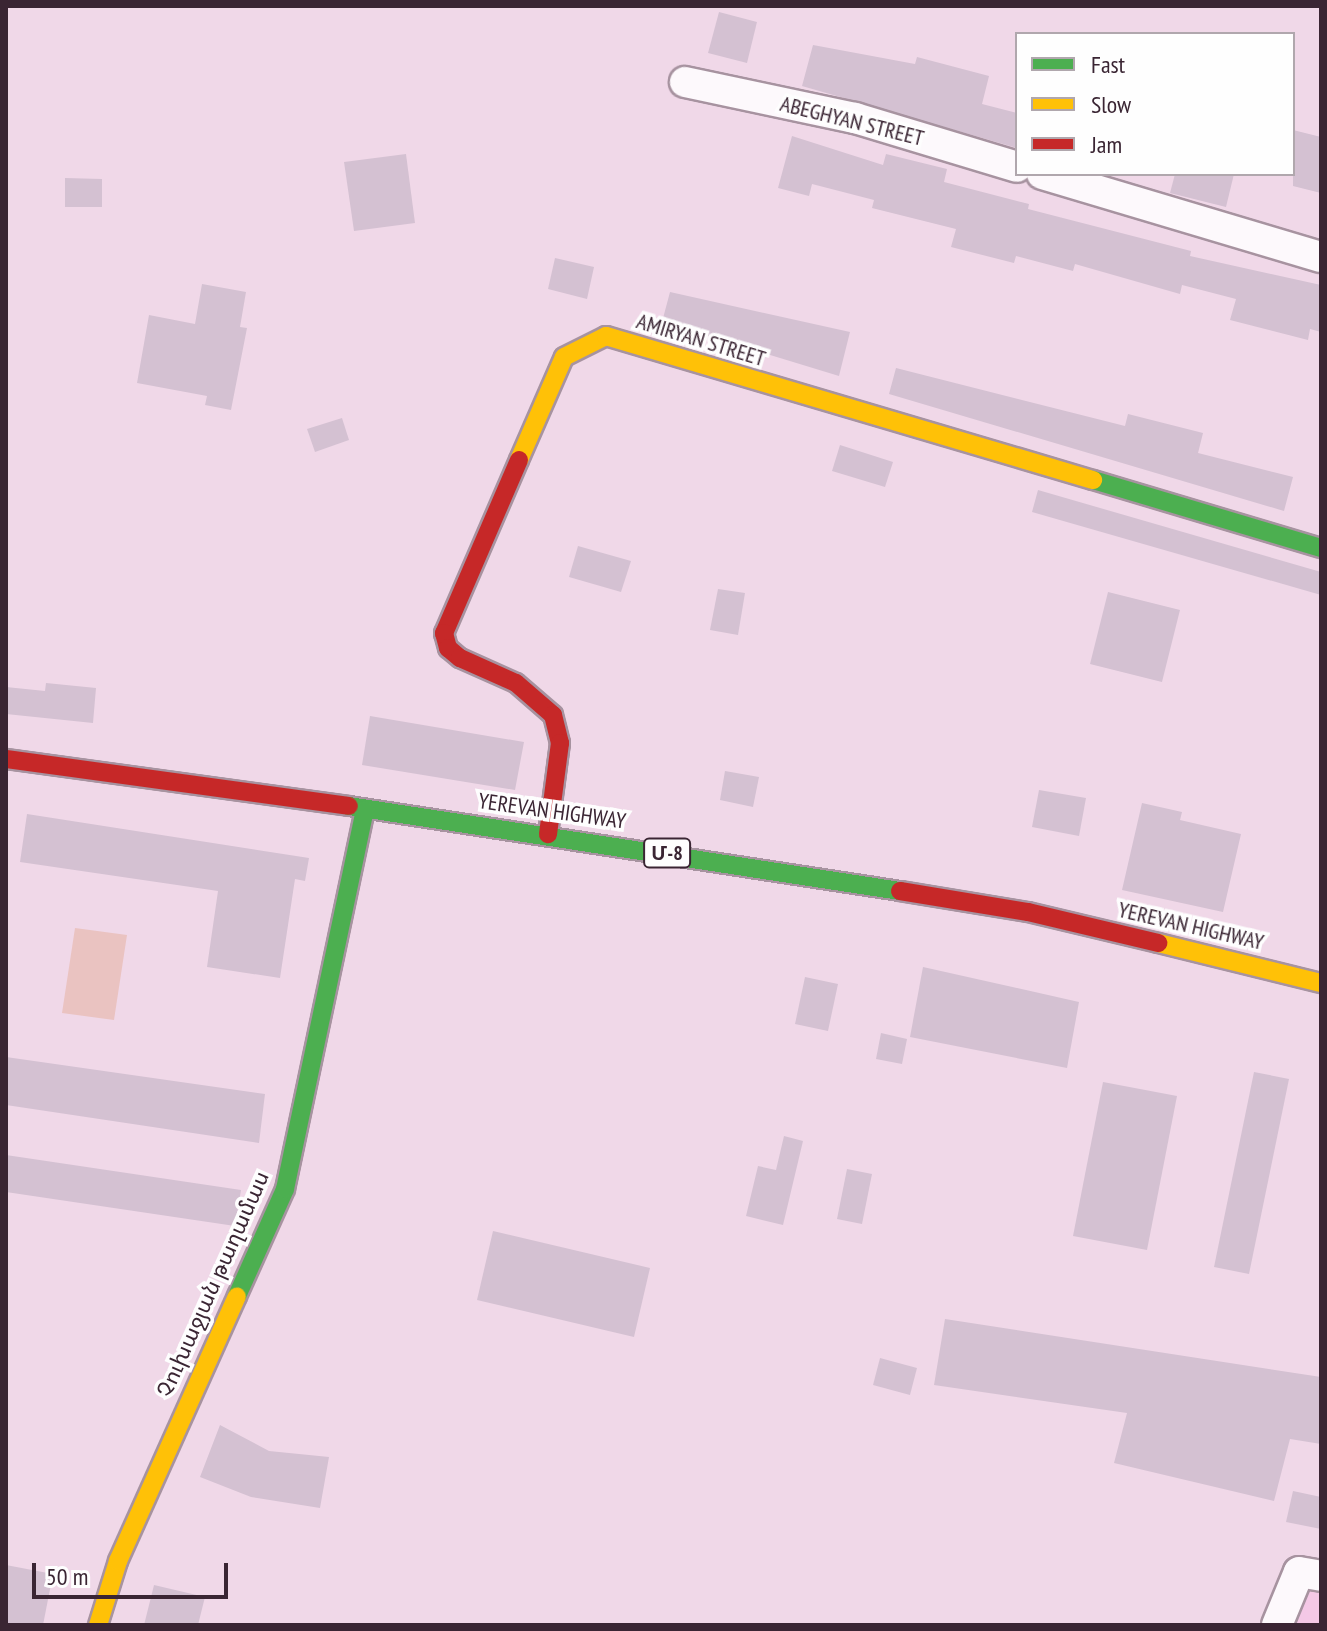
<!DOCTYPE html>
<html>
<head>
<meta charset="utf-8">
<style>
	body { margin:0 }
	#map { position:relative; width:1327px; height:1631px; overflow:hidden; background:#f0d8e8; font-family:"PT Sans Narrow","Noto Sans Armenian",sans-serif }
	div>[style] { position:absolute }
	.built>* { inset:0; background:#f4c8e6 }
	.green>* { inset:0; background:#eac3c1 }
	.building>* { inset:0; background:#d4c1d2 }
	.roads { filter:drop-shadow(2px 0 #a793a0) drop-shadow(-2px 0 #a793a0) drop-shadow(0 2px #a793a0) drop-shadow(0 -2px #a793a0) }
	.street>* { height:30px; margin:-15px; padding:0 15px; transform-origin:15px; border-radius:15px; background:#fdf9fc }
	.fast>* { height:18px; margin:-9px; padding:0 9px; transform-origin:9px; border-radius:9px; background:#4caf50 }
	.slow>* { height:18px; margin:-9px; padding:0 9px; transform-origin:9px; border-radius:9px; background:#ffc107 }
	.jam>* { height:18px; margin:-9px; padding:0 9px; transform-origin:9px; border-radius:9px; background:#c62828 }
	span { translate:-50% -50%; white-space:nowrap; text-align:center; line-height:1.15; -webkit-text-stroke:7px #fefefe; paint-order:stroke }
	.shield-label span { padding:2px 6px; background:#fefefe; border:2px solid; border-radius:6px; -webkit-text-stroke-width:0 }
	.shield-label { font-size:20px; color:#3a2533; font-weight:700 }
	.street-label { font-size:22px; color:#3a2533 }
	.frame { position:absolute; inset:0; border:8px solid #3a2533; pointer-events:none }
	.legend { position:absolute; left:1015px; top:32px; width:280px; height:144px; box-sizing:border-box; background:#fefefe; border:2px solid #b0a7ad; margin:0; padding:10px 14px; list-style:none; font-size:24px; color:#3a2533 }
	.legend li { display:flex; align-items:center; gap:16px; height:40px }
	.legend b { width:40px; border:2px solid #b0a7ad }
	.scale { position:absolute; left:32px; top:1563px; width:196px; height:36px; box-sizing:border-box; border:4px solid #3a2533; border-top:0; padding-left:10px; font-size:24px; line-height:28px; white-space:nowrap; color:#3a2533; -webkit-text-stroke:6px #fefefe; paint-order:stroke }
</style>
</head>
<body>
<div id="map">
	<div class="built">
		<i style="clip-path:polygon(1309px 1587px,1321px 1589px,1321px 1625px,1293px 1625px)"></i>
	</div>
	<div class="green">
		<i style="clip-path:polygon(75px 928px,127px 935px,114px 1020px,62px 1013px)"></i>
	</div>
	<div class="building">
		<i style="clip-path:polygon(719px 12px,757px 22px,747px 63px,708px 53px)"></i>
		<i style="clip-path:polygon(813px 45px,915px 64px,917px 57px,989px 76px,982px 104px,1017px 113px,1017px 148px,802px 86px)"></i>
		<i style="clip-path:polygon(1293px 130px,1321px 137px,1321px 193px,1293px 186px)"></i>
		<i style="clip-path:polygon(792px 136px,883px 165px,886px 154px,947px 169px,944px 182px,1029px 204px,1028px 209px,1191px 251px,1190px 256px,1321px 285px,1321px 332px,1310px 329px,1308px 340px,1230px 320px,1236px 299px,1182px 285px,1180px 294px,1075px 264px,1073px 271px,1016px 256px,1014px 263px,951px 247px,956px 229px,872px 208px,874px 200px,812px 184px,809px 196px,778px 188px)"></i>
		<i style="clip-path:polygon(406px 154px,415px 223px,354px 231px,344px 162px)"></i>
		<i style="clip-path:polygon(1175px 174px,1234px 174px,1226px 207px,1170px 193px)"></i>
		<i style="clip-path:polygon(65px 178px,102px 179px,102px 207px,65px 207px)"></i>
		<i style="clip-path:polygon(555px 258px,594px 267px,587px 299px,548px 289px)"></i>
		<i style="clip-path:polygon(202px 284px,246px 292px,240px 327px,247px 328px,231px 410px,205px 405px,207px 396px,137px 383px,149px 315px,195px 324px)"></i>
		<i style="clip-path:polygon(670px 292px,850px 332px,839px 376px,662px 322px)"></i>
		<i style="clip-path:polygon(896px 368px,1125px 426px,1128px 414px,1203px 433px,1198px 453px,1293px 477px,1284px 511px,889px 394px)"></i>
		<i style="clip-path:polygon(342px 418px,349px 440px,315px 452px,307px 429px)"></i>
		<i style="clip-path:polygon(840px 445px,893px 462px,885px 487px,832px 471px)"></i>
		<i style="clip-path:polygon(1038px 490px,1321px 572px,1321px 595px,1032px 512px)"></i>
		<i style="clip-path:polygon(578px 546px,631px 561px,621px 592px,569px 577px)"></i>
		<i style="clip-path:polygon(718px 589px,745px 593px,738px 635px,710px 630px)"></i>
		<i style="clip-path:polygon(1108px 592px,1180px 610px,1162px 682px,1090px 664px)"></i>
		<i style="clip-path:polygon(46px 683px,96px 688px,93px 723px,6px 714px,6px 687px,45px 691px)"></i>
		<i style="clip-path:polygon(370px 716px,524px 742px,515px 790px,362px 765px)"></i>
		<i style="clip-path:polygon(725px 771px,759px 777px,753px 807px,720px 800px)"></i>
		<i style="clip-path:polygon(1039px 790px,1086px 798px,1079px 836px,1032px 827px)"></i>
		<i style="clip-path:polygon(1142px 803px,1182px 812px,1180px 820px,1241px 834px,1223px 912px,1122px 890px)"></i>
		<i style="clip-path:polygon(27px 814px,309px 858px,305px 881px,295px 879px,280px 978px,207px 967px,218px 891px,20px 862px)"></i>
		<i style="clip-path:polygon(923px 967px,1079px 1002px,1067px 1068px,910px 1037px)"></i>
		<i style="clip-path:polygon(805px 977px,838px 984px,828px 1031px,795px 1024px)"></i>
		<i style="clip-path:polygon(881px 1033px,907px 1039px,902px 1064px,876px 1059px)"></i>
		<i style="clip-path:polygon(6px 1057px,265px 1094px,259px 1143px,6px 1105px)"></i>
		<i style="clip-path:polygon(1254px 1072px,1289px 1079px,1249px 1274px,1214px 1267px)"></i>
		<i style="clip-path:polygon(1103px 1082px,1177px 1096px,1147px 1250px,1073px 1236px)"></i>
		<i style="clip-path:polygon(784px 1136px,803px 1141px,783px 1225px,746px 1216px,758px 1166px,776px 1170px)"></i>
		<i style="clip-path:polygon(6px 1155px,241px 1190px,235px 1226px,6px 1192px)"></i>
		<i style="clip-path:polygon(847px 1169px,872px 1174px,862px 1224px,837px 1219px)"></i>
		<i style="clip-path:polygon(493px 1231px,650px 1268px,634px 1337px,477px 1300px)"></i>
		<i style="clip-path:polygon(945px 1319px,1321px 1377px,1321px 1444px,1290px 1439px,1274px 1501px,1114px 1463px,1127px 1413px,934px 1385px)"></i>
		<i style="clip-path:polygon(880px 1358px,917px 1368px,910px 1395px,873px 1385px)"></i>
		<i style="clip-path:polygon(220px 1425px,269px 1451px,329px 1457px,320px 1508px,251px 1497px,200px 1477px)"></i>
		<i style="clip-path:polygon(1293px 1491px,1321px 1497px,1321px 1529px,1286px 1522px)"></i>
		<i style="clip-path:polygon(6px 1565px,53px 1574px,43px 1625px,6px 1625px)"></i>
		<i style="clip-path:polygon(154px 1585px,205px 1597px,198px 1625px,144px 1625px)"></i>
	</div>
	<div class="roads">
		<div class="street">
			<i style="left:685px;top:82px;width:174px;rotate:12deg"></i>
			<i style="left:855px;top:118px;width:169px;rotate:16.8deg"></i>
			<i style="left:1042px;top:174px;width:291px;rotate:16.6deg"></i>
			<i style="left:1277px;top:1625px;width:57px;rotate:-67.5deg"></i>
			<i style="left:1299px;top:1572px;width:22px;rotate:10deg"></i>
		</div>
		<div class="fast">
			<i style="left:1093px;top:480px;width:238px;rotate:16.6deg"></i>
			<i style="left:349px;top:806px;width:558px;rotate:8.77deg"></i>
			<i style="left:237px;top:1296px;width:117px;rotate:-65.8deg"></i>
			<i style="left:285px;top:1189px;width:387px;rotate:-78.1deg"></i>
		</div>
		<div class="slow">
			<i style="left:519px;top:460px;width:112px;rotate:-66.4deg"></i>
			<i style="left:564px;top:357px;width:47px;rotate:-26.6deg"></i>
			<i style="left:606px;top:336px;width:508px;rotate:16.47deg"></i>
			<i style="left:1158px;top:943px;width:168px;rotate:13.8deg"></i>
			<i style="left:98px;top:1625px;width:67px;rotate:-72.6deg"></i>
			<i style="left:118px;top:1561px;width:290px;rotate:-65.8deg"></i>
		</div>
		<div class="jam">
			<i style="left:519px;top:460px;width:189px;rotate:113.4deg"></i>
			<i style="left:444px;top:633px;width:16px;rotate:75deg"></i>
			<i style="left:448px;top:648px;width:16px;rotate:40deg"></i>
			<i style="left:460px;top:658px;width:61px;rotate:24.1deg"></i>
			<i style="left:516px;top:683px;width:49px;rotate:40.9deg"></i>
			<i style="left:553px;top:715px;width:29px;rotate:76deg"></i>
			<i style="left:560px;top:743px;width:92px;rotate:97.5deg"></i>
			<i style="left:6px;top:759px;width:346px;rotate:7.8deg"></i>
			<i style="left:900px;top:891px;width:130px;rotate:9.3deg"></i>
			<i style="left:1028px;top:912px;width:134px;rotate:13.4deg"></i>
		</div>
	</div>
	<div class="shield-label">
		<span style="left:667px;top:853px">Մ-8</span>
	</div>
	<div class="street-label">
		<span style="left:852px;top:121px;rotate:14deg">ABEGHYAN STREET</span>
		<span style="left:701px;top:340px;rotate:17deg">AMIRYAN STREET</span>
		<span style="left:552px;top:811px;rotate:8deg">YEREVAN HIGHWAY</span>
		<span style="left:1191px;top:926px;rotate:13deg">YEREVAN HIGHWAY</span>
		<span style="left:213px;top:1284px;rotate:-66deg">Չուխաջյան թաղամաս</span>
	</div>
	<div class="frame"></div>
	<ul class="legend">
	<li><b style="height:10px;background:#4caf50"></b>Fast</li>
	<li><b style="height:10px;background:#ffc107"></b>Slow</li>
	<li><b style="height:10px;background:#c62828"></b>Jam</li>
	</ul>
	<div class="scale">50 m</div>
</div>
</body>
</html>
